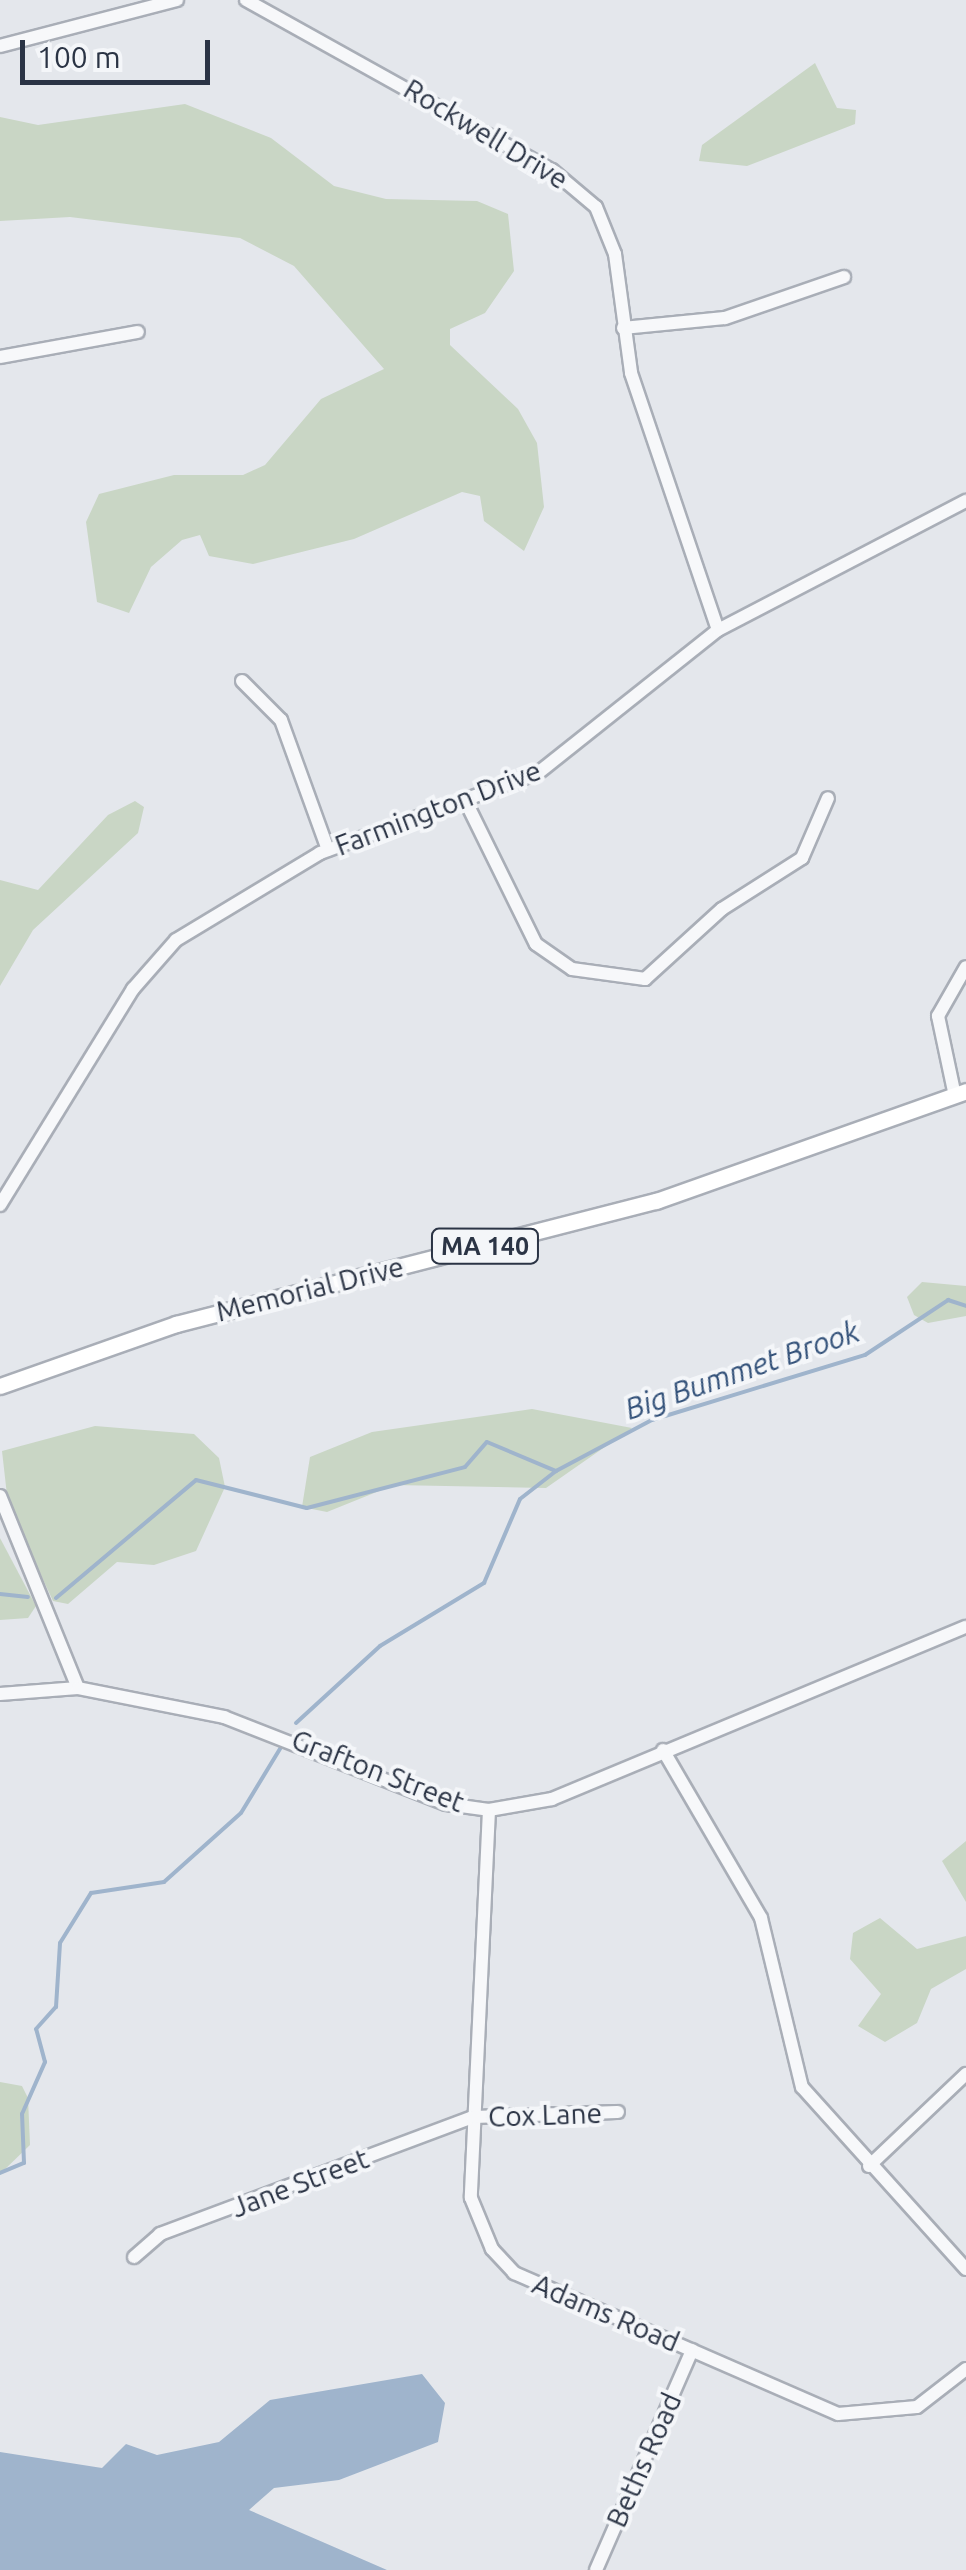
<!DOCTYPE html>
<html>
<head>
<meta charset="utf-8">
<style>
	body { margin:0 }
	#map { position:relative; width:966px; height:2570px; overflow:hidden; background:#e4e7ec; font-family:Ubuntu,sans-serif }
	div>[style] { position:absolute }
	.green>* { inset:0; background:#c9d6c5 }
	.water>* { inset:0; background:#9fb4cc }
	.stream>* { height:4px; margin:-2px; padding:0 2px; transform-origin:2px; border-radius:2px; background:#9fb4cc }
	.roads { filter:drop-shadow(2px 0 #a9aeb7) drop-shadow(-2px 0 #a9aeb7) drop-shadow(0 2px #a9aeb7) drop-shadow(0 -2px #a9aeb7) }
	.minor>* { height:12px; margin:-6px; padding:0 6px; transform-origin:6px; border-radius:6px; background:#f7f8fa }
	.major>* { height:15px; margin:-7.5px; padding:0 7.5px; transform-origin:7.5px; border-radius:7.5px; background:#fff }
	span { translate:-50% -50%; white-space:nowrap; text-align:center; line-height:1.15; -webkit-text-stroke:8px #f4f6f9; paint-order:stroke }
	.shield-label span { padding:2px 8px; background:#f4f6f9; border:2px solid; border-radius:8px; -webkit-text-stroke-width:0 }
	.shield-label { font-size:25px; color:#2b3445; font-weight:700 }
	.street-label { font-size:28px; color:#2b3445 }
	.water-label { font-size:30px; color:#34527a; font-style:italic }
	.scale { position:absolute; left:20px; top:40px; width:190px; height:45px; box-sizing:border-box; border:5px solid #2b3445; border-top:0; padding-left:12px; font-size:30px; line-height:35px; white-space:nowrap; color:#2b3445; -webkit-text-stroke:8px #f4f6f9; paint-order:stroke }
</style>
</head>
<body>
<div id="map">
	<div class="green">
		<i style="clip-path:polygon(815px 63px,837px 108px,856px 110px,855px 124px,747px 166px,699px 161px,702px 145px)"></i>
		<i style="clip-path:polygon(185px 104px,271px 138px,334px 186px,386px 199px,477px 201px,508px 214px,514px 271px,485px 313px,450px 329px,450px 345px,518px 409px,537px 443px,544px 507px,524px 551px,484px 521px,480px 496px,462px 492px,354px 539px,253px 564px,209px 556px,200px 535px,182px 540px,151px 567px,129px 613px,97px 602px,86px 522px,99px 494px,174px 475px,243px 475px,265px 465px,321px 399px,384px 369px,294px 266px,240px 238px,70px 217px,0 221px,0 117px,38px 125px)"></i>
		<i style="clip-path:polygon(135px 801px,144px 807px,138px 833px,33px 930px,0 986px,0 880px,38px 890px,108px 815px)"></i>
		<i style="clip-path:polygon(922px 1282px,966px 1286px,966px 1316px,928px 1323px,914px 1315px,907px 1297px)"></i>
		<i style="clip-path:polygon(532px 1409px,632px 1428px,546px 1488px,394px 1485px,327px 1512px,302px 1507px,310px 1457px,372px 1432px)"></i>
		<i style="clip-path:polygon(95px 1426px,194px 1434px,219px 1458px,225px 1487px,196px 1551px,154px 1565px,117px 1562px,68px 1604px,53px 1601px,8px 1504px,2px 1451px)"></i>
		<i style="clip-path:polygon(0 1538px,36px 1606px,28px 1618px,0 1620px)"></i>
		<i style="clip-path:polygon(966px 1841px,966px 1902px,942px 1861px)"></i>
		<i style="clip-path:polygon(880px 1918px,917px 1949px,966px 1936px,966px 1969px,931px 1989px,917px 2023px,885px 2042px,858px 2026px,881px 1994px,850px 1959px,853px 1933px)"></i>
		<i style="clip-path:polygon(0 2082px,22px 2086px,28px 2098px,30px 2145px,0 2174px)"></i>
	</div>
	<div class="water">
		<i style="clip-path:polygon(422px 2374px,445px 2403px,438px 2442px,339px 2480px,274px 2488px,249px 2510px,387px 2570px,0 2570px,0 2452px,102px 2468px,126px 2444px,157px 2455px,219px 2442px,270px 2400px)"></i>
	</div>
	<div class="stream">
		<i style="left:0;top:1594px;width:28px;rotate:6deg"></i>
		<i style="left:56px;top:1598px;width:183px;rotate:-40.1deg"></i>
		<i style="left:196px;top:1480px;width:114px;rotate:14.2deg"></i>
		<i style="left:307px;top:1508px;width:163px;rotate:-14.5deg"></i>
		<i style="left:465px;top:1467px;width:33px;rotate:-49deg"></i>
		<i style="left:487px;top:1442px;width:75px;rotate:22.8deg"></i>
		<i style="left:556px;top:1471px;width:109px;rotate:-28deg"></i>
		<i style="left:652px;top:1420px;width:223px;rotate:-17deg"></i>
		<i style="left:865px;top:1355px;width:100px;rotate:-33.5deg"></i>
		<i style="left:948px;top:1300px;width:19px;rotate:18deg"></i>
		<i style="left:296px;top:1723px;width:114px;rotate:-42.5deg"></i>
		<i style="left:380px;top:1646px;width:122px;rotate:-31.2deg"></i>
		<i style="left:484px;top:1583px;width:91px;rotate:-66.8deg"></i>
		<i style="left:520px;top:1499px;width:46px;rotate:-37.9deg"></i>
		<i style="left:0;top:2173px;width:26px;rotate:-23deg"></i>
		<i style="left:24px;top:2163px;width:49px;rotate:-92.3deg"></i>
		<i style="left:22px;top:2114px;width:57px;rotate:-66.1deg"></i>
		<i style="left:45px;top:2062px;width:34px;rotate:-105deg"></i>
		<i style="left:36px;top:2029px;width:30px;rotate:-48deg"></i>
		<i style="left:56px;top:2007px;width:64px;rotate:-86.4deg"></i>
		<i style="left:60px;top:1943px;width:59px;rotate:-58.2deg"></i>
		<i style="left:91px;top:1893px;width:74px;rotate:-8.6deg"></i>
		<i style="left:164px;top:1882px;width:103px;rotate:-41.9deg"></i>
		<i style="left:241px;top:1813px;width:81px;rotate:-58.7deg"></i>
	</div>
	<div class="roads">
		<div class="minor">
			<i style="left:246px;top:0;width:350px;rotate:29.1deg"></i>
			<i style="left:552px;top:170px;width:57px;rotate:40.1deg"></i>
			<i style="left:596px;top:207px;width:51px;rotate:68deg"></i>
			<i style="left:615px;top:254px;width:120px;rotate:82.3deg"></i>
			<i style="left:631px;top:373px;width:271px;rotate:71.3deg"></i>
			<i style="left:0;top:46px;width:183px;rotate:-14.6deg"></i>
			<i style="left:623px;top:328px;width:102px;rotate:-5.6deg"></i>
			<i style="left:725px;top:318px;width:126px;rotate:-19deg"></i>
			<i style="left:0;top:357px;width:140px;rotate:-10.3deg"></i>
			<i style="left:242px;top:681px;width:55px;rotate:45deg"></i>
			<i style="left:281px;top:720px;width:138px;rotate:70.1deg"></i>
			<i style="left:466px;top:802px;width:158px;rotate:63.8deg"></i>
			<i style="left:536px;top:944px;width:44px;rotate:34.8deg"></i>
			<i style="left:572px;top:969px;width:74px;rotate:7.8deg"></i>
			<i style="left:645px;top:979px;width:104px;rotate:-42.3deg"></i>
			<i style="left:722px;top:909px;width:95px;rotate:-32.5deg"></i>
			<i style="left:802px;top:858px;width:65px;rotate:-66.6deg"></i>
			<i style="left:955px;top:1096px;width:82px;rotate:-102deg"></i>
			<i style="left:938px;top:1016px;width:56px;rotate:-60.3deg"></i>
			<i style="left:0;top:1205px;width:254px;rotate:-58.4deg"></i>
			<i style="left:133px;top:989px;width:65px;rotate:-48.7deg"></i>
			<i style="left:176px;top:940px;width:168px;rotate:-31.1deg"></i>
			<i style="left:320px;top:853px;width:232px;rotate:-20.2deg"></i>
			<i style="left:538px;top:773px;width:230px;rotate:-38.5deg"></i>
			<i style="left:718px;top:630px;width:280px;rotate:-27.5deg"></i>
			<i style="left:0;top:1496px;width:207px;rotate:67.9deg"></i>
			<i style="left:0;top:1694px;width:78px;rotate:-4.4deg"></i>
			<i style="left:78px;top:1688px;width:149px;rotate:11.2deg"></i>
			<i style="left:224px;top:1717px;width:238px;rotate:21.4deg"></i>
			<i style="left:446px;top:1804px;width:43px;rotate:7.9deg"></i>
			<i style="left:489px;top:1810px;width:64px;rotate:-9.9deg"></i>
			<i style="left:552px;top:1799px;width:448px;rotate:-22.6deg"></i>
			<i style="left:663px;top:1750px;width:194px;rotate:59.7deg"></i>
			<i style="left:761px;top:1918px;width:174px;rotate:76.4deg"></i>
			<i style="left:802px;top:2087px;width:245px;rotate:48deg"></i>
			<i style="left:489px;top:1810px;width:388px;rotate:92.7deg"></i>
			<i style="left:471px;top:2198px;width:55px;rotate:67.6deg"></i>
			<i style="left:492px;top:2249px;width:33px;rotate:47deg"></i>
			<i style="left:514px;top:2273px;width:353px;rotate:23.5deg"></i>
			<i style="left:838px;top:2414px;width:79px;rotate:-5.1deg"></i>
			<i style="left:917px;top:2407px;width:62px;rotate:-37.8deg"></i>
			<i style="left:869px;top:2166px;width:134px;rotate:-43.5deg"></i>
			<i style="left:134px;top:2257px;width:35px;rotate:-41deg"></i>
			<i style="left:160px;top:2234px;width:334px;rotate:-20.5deg"></i>
			<i style="left:473px;top:2117px;width:145px;rotate:-2deg"></i>
			<i style="left:596px;top:2570px;width:240px;rotate:-66.4deg"></i>
		</div>
		<div class="major">
			<i style="left:0;top:1386px;width:187px;rotate:-19.4deg"></i>
			<i style="left:176px;top:1324px;width:496px;rotate:-14.4deg"></i>
			<i style="left:656px;top:1201px;width:329px;rotate:-19.5deg"></i>
		</div>
	</div>
	<div class="shield-label">
		<span style="left:485px;top:1246px">MA 140</span>
	</div>
	<div class="street-label">
		<span style="left:486px;top:134px;rotate:31deg">Rockwell Drive</span>
		<span style="left:438px;top:808px;rotate:-21deg">Farmington Drive</span>
		<span style="left:310px;top:1289px;rotate:-14deg">Memorial Drive</span>
		<span style="left:378px;top:1771px;rotate:21deg">Grafton Street</span>
		<span style="left:545px;top:2115px;rotate:-2deg">Cox Lane</span>
		<span style="left:300px;top:2183px;rotate:-21deg">Jane Street</span>
		<span style="left:606px;top:2313px;rotate:23deg">Adams Road</span>
		<span style="left:644px;top:2460px;rotate:-66deg">Beths Road</span>
	</div>
	<div class="water-label">
		<span style="left:742px;top:1370px;rotate:-19deg">Big Bummet Brook</span>
	</div>
	<div class="scale">100 m</div>
</div>
</body>
</html>
